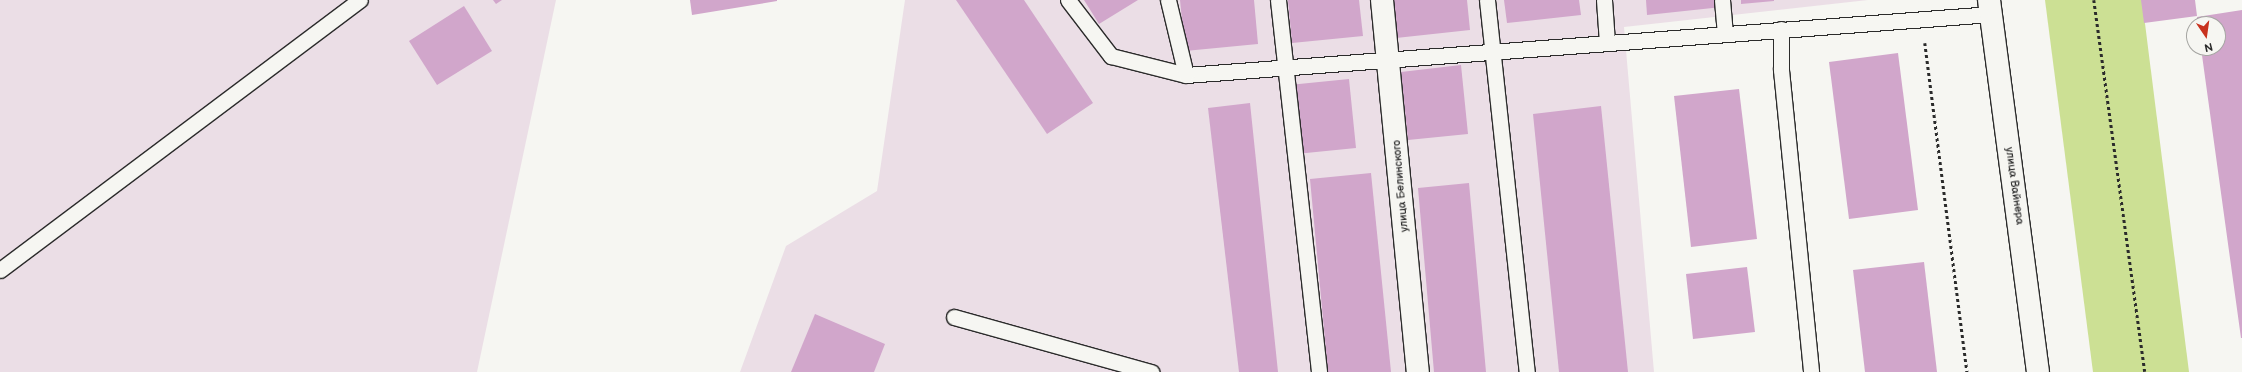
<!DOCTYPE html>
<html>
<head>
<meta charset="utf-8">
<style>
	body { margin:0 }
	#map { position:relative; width:2242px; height:372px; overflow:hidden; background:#f6f6f2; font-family:"Balsamiq Sans",sans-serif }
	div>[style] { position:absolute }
	.built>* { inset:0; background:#ebdee6 }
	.green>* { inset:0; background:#cce094 }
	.building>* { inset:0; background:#d1a6cb }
	.path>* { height:2.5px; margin-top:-1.25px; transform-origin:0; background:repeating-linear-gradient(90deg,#2b2b2b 0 3px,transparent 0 6px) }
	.roads { filter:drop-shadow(1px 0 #2b2b2b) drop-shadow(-1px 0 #2b2b2b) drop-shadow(0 1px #2b2b2b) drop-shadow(0 -1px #2b2b2b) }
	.lane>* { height:15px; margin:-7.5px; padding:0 7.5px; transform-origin:7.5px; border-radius:7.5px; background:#f6f6f2 }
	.street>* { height:22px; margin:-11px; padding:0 11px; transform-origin:11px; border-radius:11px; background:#f6f6f2 }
	.secondary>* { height:22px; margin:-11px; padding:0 11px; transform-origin:11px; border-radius:11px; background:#f6f6f2 }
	span { translate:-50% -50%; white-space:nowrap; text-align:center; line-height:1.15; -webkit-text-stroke:3px #f6f6f2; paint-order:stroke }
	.street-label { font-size:11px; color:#2b2b2b }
	.north { position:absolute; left:2186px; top:16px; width:40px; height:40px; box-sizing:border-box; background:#f6f6f2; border:1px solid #a5a5a2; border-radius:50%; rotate:167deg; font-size:11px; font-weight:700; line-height:16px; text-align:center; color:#2b2b2b }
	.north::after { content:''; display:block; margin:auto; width:14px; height:18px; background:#c8321e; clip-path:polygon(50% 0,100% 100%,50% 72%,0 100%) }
</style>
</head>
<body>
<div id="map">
	<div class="built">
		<i style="clip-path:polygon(0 0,556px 0,477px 372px,0 372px)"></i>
		<i style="clip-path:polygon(905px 0,1868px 0,1624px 27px,1654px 372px,740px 372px,786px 246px,877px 191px)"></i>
	</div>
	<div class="green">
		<i style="clip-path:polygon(2045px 0,2142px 0,2189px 372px,2093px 372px)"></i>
	</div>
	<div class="building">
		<i style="clip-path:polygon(493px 0,502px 0,496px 4px)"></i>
		<i style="clip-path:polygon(690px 0,777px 0,777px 1px,692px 15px)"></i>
		<i style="clip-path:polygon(956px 0,1024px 0,1093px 103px,1047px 134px)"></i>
		<i style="clip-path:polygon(1084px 0,1138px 0,1099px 24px)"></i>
		<i style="clip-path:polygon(1180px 0,1254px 0,1258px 44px,1185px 51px)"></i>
		<i style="clip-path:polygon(1288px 0,1359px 0,1363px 36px,1292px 43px)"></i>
		<i style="clip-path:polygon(1392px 0,1467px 0,1470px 30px,1396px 38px)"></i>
		<i style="clip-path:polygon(1504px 0,1579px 0,1581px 15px,1507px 23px)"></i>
		<i style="clip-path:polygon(1646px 0,1721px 0,1722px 7px,1647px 15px)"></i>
		<i style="clip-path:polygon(1741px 0,1774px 0,1774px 1px,1741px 4px)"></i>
		<i style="clip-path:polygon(2141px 0,2195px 0,2197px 16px,2144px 23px)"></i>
		<i style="clip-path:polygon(464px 6px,492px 51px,437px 85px,409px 41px)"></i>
		<i style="clip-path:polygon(2242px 10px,2242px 338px,2241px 338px,2201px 48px,2218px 48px,2218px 24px,2198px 24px,2197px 17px)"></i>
		<i style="clip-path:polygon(1898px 53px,1918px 210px,1849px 219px,1829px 62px)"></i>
		<i style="clip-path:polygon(1461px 65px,1468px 134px,1408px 140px,1401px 72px)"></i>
		<i style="clip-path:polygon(1349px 79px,1356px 148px,1296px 154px,1289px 85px)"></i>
		<i style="clip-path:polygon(1739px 89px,1757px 239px,1691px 247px,1674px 96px)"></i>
		<i style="clip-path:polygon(1250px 103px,1278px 372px,1239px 372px,1208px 108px)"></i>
		<i style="clip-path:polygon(1601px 106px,1628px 372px,1559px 372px,1533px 114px)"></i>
		<i style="clip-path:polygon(1371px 173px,1391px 372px,1328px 372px,1310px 179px)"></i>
		<i style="clip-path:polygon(1469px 183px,1486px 372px,1434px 372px,1418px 188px)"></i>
		<i style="clip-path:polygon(1924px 262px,1937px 372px,1865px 372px,1853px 270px)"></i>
		<i style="clip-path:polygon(1747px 267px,1755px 332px,1693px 339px,1686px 274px)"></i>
		<i style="clip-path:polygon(815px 314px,885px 344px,874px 372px,791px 372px)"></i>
	</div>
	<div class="path">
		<i style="left:2094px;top:0;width:375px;rotate:82.2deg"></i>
		<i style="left:1925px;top:43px;width:332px;rotate:82.7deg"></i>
	</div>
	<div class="roads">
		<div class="lane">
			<i style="left:1068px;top:0;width:71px;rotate:52.5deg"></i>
			<i style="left:1111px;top:56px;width:77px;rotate:14.2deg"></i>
			<i style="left:1186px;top:75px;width:807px;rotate:-4.33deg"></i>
			<i style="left:1168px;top:0;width:77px;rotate:76.5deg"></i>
			<i style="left:1278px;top:0;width:374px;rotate:83.7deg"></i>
			<i style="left:1487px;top:0;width:374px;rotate:83.9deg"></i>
			<i style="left:1604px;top:0;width:43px;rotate:86deg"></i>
			<i style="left:1722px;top:0;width:34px;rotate:85deg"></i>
			<i style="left:1781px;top:29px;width:41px;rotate:90deg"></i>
			<i style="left:1781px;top:70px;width:303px;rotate:84.3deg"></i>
			<i style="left:0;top:270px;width:450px;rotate:-36.9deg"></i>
			<i style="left:954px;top:317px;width:205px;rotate:15.6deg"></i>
		</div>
		<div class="street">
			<i style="left:1382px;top:0;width:374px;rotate:84.5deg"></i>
		</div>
		<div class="secondary">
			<i style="left:1989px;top:0;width:375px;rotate:82.5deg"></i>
		</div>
	</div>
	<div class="street-label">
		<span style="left:1401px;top:186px;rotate:-95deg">улица Белинского</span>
		<span style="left:2014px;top:186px;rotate:82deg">улица Вайнера</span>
	</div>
	<div class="north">N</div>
</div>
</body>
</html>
